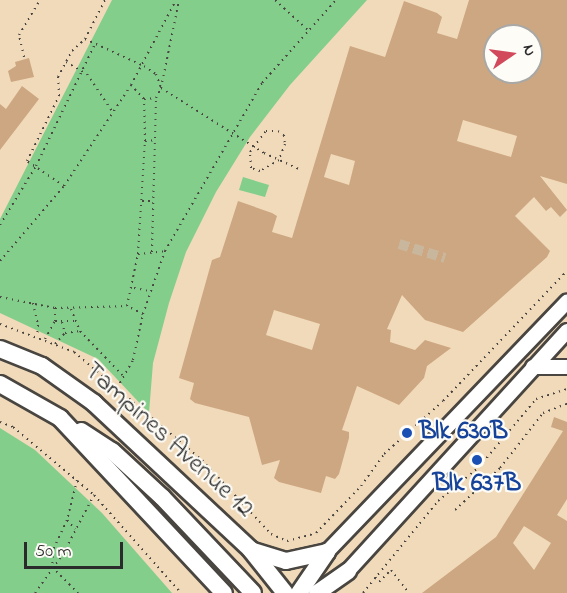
<!DOCTYPE html>
<html>
<head>
<meta charset="utf-8">
<style>
	body { margin:0 }
	#map { position:relative; width:567px; height:593px; overflow:hidden; background:#f1daba; font-family:"Indie Flower",sans-serif }
	div>[style] { position:absolute }
	.green>* { inset:0; background:#83ce8b }
	.building>* { inset:0; background:#cda781 }
	.minor-tunnel>* { height:10px; margin-top:-5px; transform-origin:0; background:repeating-linear-gradient(90deg,#c9b79d 0 10px,transparent 0 15px) }
	.path>* { height:2px; margin-top:-1px; transform-origin:0; background:repeating-linear-gradient(90deg,#494540 0 1.5px,transparent 0 6px) }
	.roads { filter:drop-shadow(2px 0 #494540) drop-shadow(-2px 0 #494540) drop-shadow(0 2px #494540) drop-shadow(0 -2px #494540) }
	.tertiary>* { height:14px; margin:-7px; padding:0 7px; transform-origin:7px; border-radius:7px; background:#fff }
	.primary>* { height:16px; margin:-8px; padding:0 8px; transform-origin:8px; border-radius:8px; background:#fff }
	.dots>* { width:16px; height:16px; translate:-50% -50%; box-sizing:border-box; border:3px solid #fdfcf7; border-radius:50% }
	span { translate:-50% -50%; white-space:nowrap; text-align:center; line-height:1.15; -webkit-text-stroke:4.5px #fdfcf7; paint-order:stroke }
	.transit-label { font-size:26px; color:#164399; font-weight:700 }
	.left { translate:0 -50%; text-align:left }
	.street-label { font-size:26px; color:#2b2b2b }
	.north { position:absolute; left:483px; top:24px; width:60px; height:60px; box-sizing:border-box; background:#fdfcf7; border:2px solid #a9a8a5; border-radius:50%; rotate:77deg; font-size:16px; font-weight:700; line-height:24px; text-align:center; color:#2b2b2b }
	.north::after { content:''; display:block; margin:auto; width:21px; height:27px; background:#d1495b; clip-path:polygon(50% 0,100% 100%,50% 72%,0 100%) }
	.scale { position:absolute; left:24px; top:542px; width:99px; height:27px; box-sizing:border-box; border:3px solid #2b2b2b; border-top:0; padding-left:8px; font-size:18px; line-height:21px; white-space:nowrap; color:#2b2b2b; -webkit-text-stroke:4px #fdfcf7; paint-order:stroke }
</style>
</head>
<body>
<div id="map">
	<div class="green">
		<i style="clip-path:polygon(112px 0,367px 0,290px 85px,250px 137px,216px 192px,186px 252px,169px 303px,153px 363px,149px 413px,98px 359px,0 313px,0 219px)"></i>
		<i style="clip-path:polygon(243px 177px,269px 185px,265px 197px,239px 190px)"></i>
		<i style="clip-path:polygon(0 428px,35px 450px,102px 513px,172px 593px,0 593px)"></i>
	</div>
	<div class="building">
		<i style="clip-path:polygon(evenodd,469px 0,567px 0,567px 184px,540px 176px,567px 210px,560px 217px,551px 207px,546px 211px,534px 197px,515px 216px,550px 251px,547px 257px,463px 332px,425px 320px,402px 295px,387px 329px,391px 330px,390px 342px,415px 350px,425px 340px,451px 348px,427px 366px,424px 378px,399px 405px,357px 386px,342px 430px,349px 432px,349px 438px,339px 474px,335px 479px,326px 476px,321px 493px,279px 482px,274px 478px,280px 460px,262px 465px,249px 417px,195px 403px,190px 399px,194px 383px,179px 378px,212px 260px,220px 257px,238px 201px,272px 213px,277px 216px,272px 232px,292px 238px,350px 46px,385px 57px,404px 1px,437px 13px,442px 17px,437px 33px,457px 39px,469px 0,495px 32px,531px 36px,531px 72px,495px 72px,495px 32px,469px 0,463px 120px,517px 136px,511px 157px,457px 141px,463px 120px,469px 0,331px 154px,355px 161px,349px 185px,324px 177px,331px 154px,469px 0,274px 310px,320px 324px,312px 350px,266px 335px,274px 310px)"></i>
		<i style="clip-path:polygon(29px 58px,34px 77px,11px 82px,8px 71px,16px 66px,15px 62px)"></i>
		<i style="clip-path:polygon(22px 86px,39px 99px,0 150px,0 104px,6px 109px)"></i>
		<i style="clip-path:polygon(evenodd,554px 417px,567px 422px,567px 499px,557px 515px,567px 521px,567px 593px,422px 593px,496px 537px,563px 431px,551px 427px,554px 417px,524px 526px,551px 543px,534px 570px,513px 543px,524px 526px)"></i>
	</div>
	<div class="minor-tunnel">
		<i style="left:399px;top:244px;width:48px;rotate:16.9deg"></i>
	</div>
	<div class="path">
		<i style="left:275px;top:0;width:46px;rotate:42.4deg"></i>
		<i style="left:85px;top:39px;width:65px;rotate:24.6deg"></i>
		<i style="left:144px;top:66px;width:14px;rotate:34deg"></i>
		<i style="left:156px;top:74px;width:15px;rotate:70deg"></i>
		<i style="left:161px;top:88px;width:122px;rotate:32.3deg"></i>
		<i style="left:264px;top:153px;width:41px;rotate:24.7deg"></i>
		<i style="left:24px;top:57px;width:23px;rotate:-103deg"></i>
		<i style="left:19px;top:35px;width:41px;rotate:-59deg"></i>
		<i style="left:66px;top:62px;width:24px;rotate:30deg"></i>
		<i style="left:87px;top:74px;width:45px;rotate:56deg"></i>
		<i style="left:144px;top:99px;width:12px;rotate:-5deg"></i>
		<i style="left:266px;top:131px;width:12px"></i>
		<i style="left:278px;top:131px;width:7px;rotate:34deg"></i>
		<i style="left:284px;top:135px;width:9px;rotate:84deg"></i>
		<i style="left:285px;top:144px;width:17px;rotate:111deg"></i>
		<i style="left:279px;top:160px;width:22px;rotate:150deg"></i>
		<i style="left:260px;top:171px;width:9px;rotate:-162deg"></i>
		<i style="left:251px;top:168px;width:16px;rotate:-94deg"></i>
		<i style="left:250px;top:152px;width:26px;rotate:-53deg"></i>
		<i style="left:145px;top:141px;width:11px;rotate:-5deg"></i>
		<i style="left:64px;top:186px;width:45px;rotate:-146deg"></i>
		<i style="left:27px;top:161px;width:72px;rotate:-63.8deg"></i>
		<i style="left:59px;top:96px;width:19px;rotate:-93deg"></i>
		<i style="left:58px;top:77px;width:30px;rotate:-62deg"></i>
		<i style="left:72px;top:51px;width:18px;rotate:-43deg"></i>
		<i style="left:85px;top:39px;width:44px;rotate:-62.9deg"></i>
		<i style="left:142px;top:201px;width:12px"></i>
		<i style="left:0;top:225px;width:69px;rotate:-58.6deg"></i>
		<i style="left:36px;top:166px;width:136px;rotate:-64.2deg"></i>
		<i style="left:152px;top:252px;width:154px;rotate:-88.5deg"></i>
		<i style="left:156px;top:98px;width:11px;rotate:-63deg"></i>
		<i style="left:161px;top:88px;width:90px;rotate:-78.4deg"></i>
		<i style="left:138px;top:254px;width:27px;rotate:-6deg"></i>
		<i style="left:0;top:261px;width:99px;rotate:-49.5deg"></i>
		<i style="left:64px;top:186px;width:121px;rotate:-56.4deg"></i>
		<i style="left:131px;top:85px;width:96px;rotate:-62.1deg"></i>
		<i style="left:134px;top:288px;width:15px;rotate:11deg"></i>
		<i style="left:0;top:297px;width:56px;rotate:11.3deg"></i>
		<i style="left:55px;top:308px;width:72px;rotate:-1.6deg"></i>
		<i style="left:33px;top:303px;width:23px;rotate:77deg"></i>
		<i style="left:38px;top:325px;width:11px;rotate:95deg"></i>
		<i style="left:71px;top:309px;width:24px;rotate:68deg"></i>
		<i style="left:80px;top:331px;width:65px;rotate:46.2deg"></i>
		<i style="left:143px;top:314px;width:67px;rotate:-70.8deg"></i>
		<i style="left:165px;top:251px;width:194px;rotate:-60deg"></i>
		<i style="left:262px;top:83px;width:111px;rotate:-48.3deg"></i>
		<i style="left:55px;top:321px;width:20px"></i>
		<i style="left:62px;top:322px;width:11px;rotate:75deg"></i>
		<i style="left:0;top:324px;width:79px;rotate:20.7deg"></i>
		<i style="left:74px;top:352px;width:167px;rotate:40.2deg"></i>
		<i style="left:202px;top:460px;width:101px;rotate:47deg"></i>
		<i style="left:271px;top:534px;width:17px;rotate:24deg"></i>
		<i style="left:287px;top:541px;width:30px;rotate:-15deg"></i>
		<i style="left:316px;top:533px;width:65px;rotate:-46.2deg"></i>
		<i style="left:361px;top:486px;width:39px;rotate:-54deg"></i>
		<i style="left:384px;top:454px;width:79px;rotate:-41.9deg"></i>
		<i style="left:443px;top:401px;width:180px;rotate:-46.4deg"></i>
		<i style="left:45px;top:339px;width:21px;rotate:-61deg"></i>
		<i style="left:55px;top:321px;width:13px;rotate:-90deg"></i>
		<i style="left:55px;top:344px;width:15px;rotate:-48deg"></i>
		<i style="left:65px;top:333px;width:15px;rotate:-8deg"></i>
		<i style="left:117px;top:388px;width:32px;rotate:-60deg"></i>
		<i style="left:133px;top:360px;width:47px;rotate:-77.7deg"></i>
		<i style="left:143px;top:314px;width:18px;rotate:-153deg"></i>
		<i style="left:127px;top:306px;width:53px;rotate:-78.1deg"></i>
		<i style="left:138px;top:254px;width:113px;rotate:-86.5deg"></i>
		<i style="left:145px;top:141px;width:42px;rotate:-91.4deg"></i>
		<i style="left:144px;top:99px;width:19px;rotate:-133deg"></i>
		<i style="left:0;top:422px;width:14px;rotate:21deg"></i>
		<i style="left:13px;top:427px;width:106px;rotate:40deg"></i>
		<i style="left:94px;top:495px;width:131px;rotate:48.4deg"></i>
		<i style="left:77px;top:480px;width:41px;rotate:104deg"></i>
		<i style="left:67px;top:520px;width:33px;rotate:115deg"></i>
		<i style="left:53px;top:550px;width:17px;rotate:93deg"></i>
		<i style="left:52px;top:567px;width:37px;rotate:45deg"></i>
		<i style="left:455px;top:510px;width:62px;rotate:-43deg"></i>
		<i style="left:500px;top:468px;width:70px;rotate:-52deg"></i>
		<i style="left:543px;top:413px;width:26px;rotate:-21deg"></i>
		<i style="left:67px;top:520px;width:12px;rotate:48deg"></i>
		<i style="left:375px;top:577px;width:6px;rotate:51deg"></i>
		<i style="left:379px;top:582px;width:17px;rotate:-45deg"></i>
		<i style="left:391px;top:570px;width:29px;rotate:52deg"></i>
		<i style="left:35px;top:593px;width:48px;rotate:-54.3deg"></i>
		<i style="left:63px;top:554px;width:67px;rotate:-62.3deg"></i>
		<i style="left:363px;top:593px;width:119px;rotate:-50.8deg"></i>
		<i style="left:438px;top:501px;width:53px;rotate:-39.7deg"></i>
		<i style="left:479px;top:467px;width:89px;rotate:-50deg"></i>
		<i style="left:536px;top:399px;width:33px;rotate:-18deg"></i>
	</div>
	<div class="roads">
		<div class="tertiary">
			<i style="left:533px;top:367px;width:34px"></i>
			<i style="left:327px;top:552px;width:347px;rotate:-46.2deg"></i>
			<i style="left:348px;top:571px;width:325px;rotate:-47.6deg"></i>
		</div>
		<div class="primary">
			<i style="left:0;top:349px;width:45px;rotate:22deg"></i>
			<i style="left:42px;top:366px;width:64px;rotate:35.4deg"></i>
			<i style="left:94px;top:403px;width:214px;rotate:43.1deg"></i>
			<i style="left:250px;top:549px;width:56px;rotate:51.5deg"></i>
			<i style="left:0;top:384px;width:69px;rotate:29.5deg"></i>
			<i style="left:60px;top:418px;width:240px;rotate:46.9deg"></i>
			<i style="left:81px;top:431px;width:37px;rotate:33deg"></i>
			<i style="left:112px;top:451px;width:68px;rotate:42.6deg"></i>
			<i style="left:162px;top:497px;width:132px;rotate:46.5deg"></i>
			<i style="left:253px;top:551px;width:34px;rotate:17deg"></i>
			<i style="left:286px;top:561px;width:42px;rotate:-12.4deg"></i>
			<i style="left:299px;top:593px;width:50px;rotate:-55.7deg"></i>
			<i style="left:317px;top:593px;width:38px;rotate:-35deg"></i>
		</div>
	</div>
	<div class="dots">
		<i style="left:407px;top:433px;background:#1a4fb4"></i>
		<i style="left:477px;top:460px;background:#1a4fb4"></i>
	</div>
	<div class="transit-label">
		<span class="left" style="left:419px;top:433px">Blk 630B</span>
		<span style="left:477px;top:485px">Blk 637B</span>
	</div>
	<div class="street-label">
		<span style="left:168px;top:441px;rotate:42deg">Tampines Avenue 12</span>
	</div>
	<div class="north">N</div>
	<div class="scale">50 m</div>
</div>
</body>
</html>
